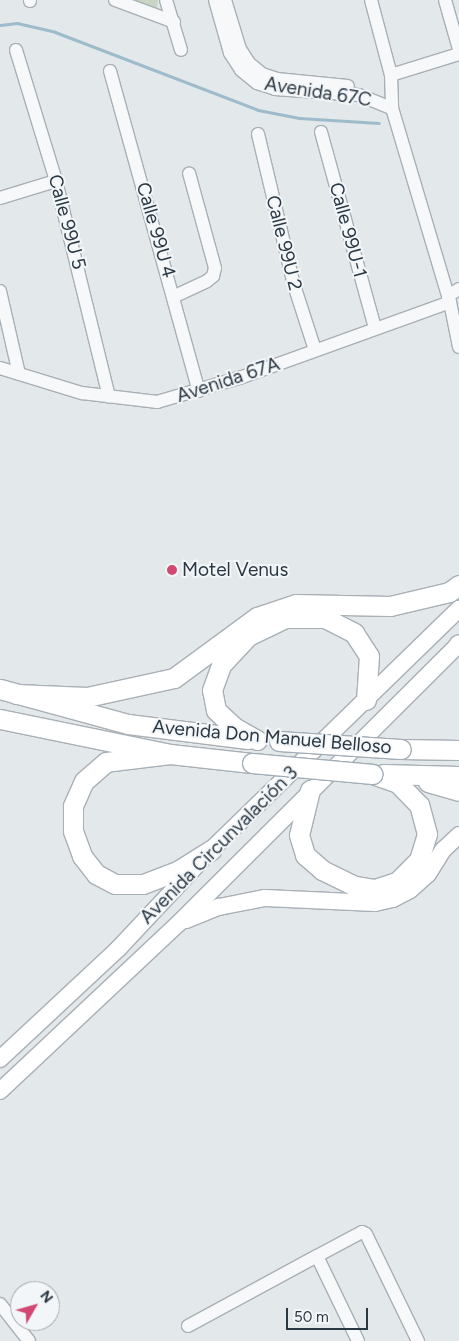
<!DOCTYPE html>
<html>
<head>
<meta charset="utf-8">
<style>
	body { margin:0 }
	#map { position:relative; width:459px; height:1341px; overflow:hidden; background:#e3e8eb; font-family:Figtree,sans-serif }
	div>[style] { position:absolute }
	.green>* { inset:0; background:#cbd5c4 }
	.stream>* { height:3px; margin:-1.5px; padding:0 1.5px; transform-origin:1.5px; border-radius:1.5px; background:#9ebbcb }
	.roads { filter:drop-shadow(1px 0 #a8b0b6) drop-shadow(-1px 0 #a8b0b6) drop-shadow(0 1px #a8b0b6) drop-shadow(0 -1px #a8b0b6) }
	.minor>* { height:12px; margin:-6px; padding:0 6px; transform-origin:6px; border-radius:6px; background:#f6f8f9 }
	.secondary>* { height:16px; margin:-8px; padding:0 8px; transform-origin:8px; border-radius:8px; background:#fff }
	.primary>* { height:19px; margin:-9.5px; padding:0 9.5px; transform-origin:9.5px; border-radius:9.5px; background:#fff }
	.bridges { filter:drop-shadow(1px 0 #a2aeb7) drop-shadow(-1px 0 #a2aeb7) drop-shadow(0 1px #a2aeb7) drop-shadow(0 -1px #a2aeb7) }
	.primary-bridge>* { height:19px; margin:-9.5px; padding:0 9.5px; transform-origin:9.5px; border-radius:9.5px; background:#fff }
	.dots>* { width:14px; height:14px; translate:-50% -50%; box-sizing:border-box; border:2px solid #f3f6f8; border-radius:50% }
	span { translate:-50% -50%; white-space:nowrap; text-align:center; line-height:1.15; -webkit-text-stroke:4px #f3f6f8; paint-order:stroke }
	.street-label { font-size:19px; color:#2a3844 }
	.poi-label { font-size:19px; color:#2a3844 }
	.left { translate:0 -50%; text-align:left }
	.north { position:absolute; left:10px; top:1281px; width:50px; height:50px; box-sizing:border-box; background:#f3f6f8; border:1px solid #a3aab0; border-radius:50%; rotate:52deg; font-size:14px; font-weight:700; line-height:20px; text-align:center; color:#2a3844 }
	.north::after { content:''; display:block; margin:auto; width:18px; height:22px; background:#d14872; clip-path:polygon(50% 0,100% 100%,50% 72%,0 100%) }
	.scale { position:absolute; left:286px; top:1308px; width:82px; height:22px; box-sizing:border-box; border:2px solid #2a3844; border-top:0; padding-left:6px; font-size:15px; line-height:18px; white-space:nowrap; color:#2a3844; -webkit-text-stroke:4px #f3f6f8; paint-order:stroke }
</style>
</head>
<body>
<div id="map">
	<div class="green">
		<i style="clip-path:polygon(130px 0,158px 0,157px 10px)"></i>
	</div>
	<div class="stream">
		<i style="left:0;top:25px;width:17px;rotate:-7deg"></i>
		<i style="left:17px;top:23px;width:39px;rotate:13deg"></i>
		<i style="left:55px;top:32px;width:217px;rotate:21deg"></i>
		<i style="left:258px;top:110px;width:42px;rotate:11deg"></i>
		<i style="left:299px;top:118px;width:80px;rotate:3.6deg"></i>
	</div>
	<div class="roads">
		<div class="minor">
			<i style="left:115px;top:0;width:63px;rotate:20.4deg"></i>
			<i style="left:166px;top:0;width:52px;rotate:73.3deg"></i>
			<i style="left:215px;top:0;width:55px;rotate:74.2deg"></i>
			<i style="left:230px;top:53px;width:20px;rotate:57deg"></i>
			<i style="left:241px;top:70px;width:21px;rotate:39deg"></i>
			<i style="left:257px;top:83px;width:19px;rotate:18deg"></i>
			<i style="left:275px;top:89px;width:84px;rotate:4.1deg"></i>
			<i style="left:359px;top:95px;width:35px;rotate:22deg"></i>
			<i style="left:225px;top:0;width:51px;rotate:73deg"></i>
			<i style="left:240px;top:49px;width:17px;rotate:57deg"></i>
			<i style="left:249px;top:63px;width:17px;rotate:40deg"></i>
			<i style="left:262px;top:74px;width:16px;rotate:18deg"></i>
			<i style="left:277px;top:79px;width:71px;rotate:5.6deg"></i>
			<i style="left:371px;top:0;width:78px;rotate:75.1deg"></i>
			<i style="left:391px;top:75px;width:33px;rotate:88deg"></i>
			<i style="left:392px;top:108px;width:202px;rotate:73.4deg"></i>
			<i style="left:450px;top:302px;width:46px;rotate:78.7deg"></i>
			<i style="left:445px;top:0;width:51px;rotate:74.1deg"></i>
			<i style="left:30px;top:1px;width:1px;rotate:-90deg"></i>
			<i style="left:16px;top:50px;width:137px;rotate:73deg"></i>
			<i style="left:56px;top:181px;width:222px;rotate:76.2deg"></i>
			<i style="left:110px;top:71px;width:332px;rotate:74.5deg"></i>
			<i style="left:391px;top:75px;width:71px;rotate:-17.2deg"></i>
			<i style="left:321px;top:132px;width:203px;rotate:74.6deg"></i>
			<i style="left:258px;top:134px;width:155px;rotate:76.6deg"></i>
			<i style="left:294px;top:285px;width:68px;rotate:72.1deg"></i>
			<i style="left:0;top:198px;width:59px;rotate:-16.9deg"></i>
			<i style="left:0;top:291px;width:85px;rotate:77.1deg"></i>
			<i style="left:175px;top:296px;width:35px;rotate:-25deg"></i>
			<i style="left:207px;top:281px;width:8px;rotate:-40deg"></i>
			<i style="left:213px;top:276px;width:8px;rotate:-76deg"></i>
			<i style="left:215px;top:268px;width:98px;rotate:-105.3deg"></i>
			<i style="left:448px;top:296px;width:13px;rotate:-32deg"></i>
			<i style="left:0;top:368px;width:86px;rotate:17deg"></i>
			<i style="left:82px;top:393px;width:76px;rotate:6.8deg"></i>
			<i style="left:157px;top:402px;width:89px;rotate:-16.4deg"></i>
			<i style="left:242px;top:377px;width:221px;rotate:-19.8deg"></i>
			<i style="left:0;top:1304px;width:47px;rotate:51.9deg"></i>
			<i style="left:188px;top:1326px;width:147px;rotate:-28.5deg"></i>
			<i style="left:358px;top:1341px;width:94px;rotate:-115.8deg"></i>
			<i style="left:317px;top:1256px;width:51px;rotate:-28.1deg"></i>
			<i style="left:362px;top:1232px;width:4px;rotate:27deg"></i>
			<i style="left:366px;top:1234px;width:119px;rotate:64.1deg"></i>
		</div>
		<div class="secondary">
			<i style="left:186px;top:920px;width:35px;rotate:-22deg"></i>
			<i style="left:219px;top:907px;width:47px;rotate:-11.1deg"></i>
			<i style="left:265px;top:898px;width:110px;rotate:2.6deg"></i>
			<i style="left:375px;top:903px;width:18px;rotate:-13deg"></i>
			<i style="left:393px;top:899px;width:19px;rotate:-28deg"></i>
			<i style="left:410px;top:890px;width:24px;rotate:-42deg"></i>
			<i style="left:428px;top:874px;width:28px;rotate:-58deg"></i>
			<i style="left:443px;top:850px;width:22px;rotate:-43deg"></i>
			<i style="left:0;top:1059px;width:161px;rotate:-43deg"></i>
			<i style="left:118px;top:949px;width:136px;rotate:-46.8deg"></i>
			<i style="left:211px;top:850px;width:346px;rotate:-44.2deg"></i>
			<i style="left:0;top:1091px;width:245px;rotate:-43.2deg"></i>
			<i style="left:179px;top:923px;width:395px;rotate:-44.9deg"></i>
		</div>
		<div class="primary">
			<i style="left:458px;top:645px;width:1px;rotate:-45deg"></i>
			<i style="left:0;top:689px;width:133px;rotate:15.3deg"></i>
			<i style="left:128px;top:724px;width:121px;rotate:7.1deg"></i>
			<i style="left:16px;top:694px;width:71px;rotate:2.4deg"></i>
			<i style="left:87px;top:697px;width:89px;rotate:-12.3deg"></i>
			<i style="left:174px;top:678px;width:103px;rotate:-36.3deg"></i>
			<i style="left:257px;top:617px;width:41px;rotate:-18.4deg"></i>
			<i style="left:296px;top:604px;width:94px;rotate:1.2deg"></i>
			<i style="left:390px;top:606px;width:61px;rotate:-13.3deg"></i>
			<i style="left:449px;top:592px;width:12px;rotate:-35deg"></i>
			<i style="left:0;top:719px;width:174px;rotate:11.6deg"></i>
			<i style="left:170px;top:754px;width:82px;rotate:6.3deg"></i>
			<i style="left:257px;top:740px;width:25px;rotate:-151deg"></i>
			<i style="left:235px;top:728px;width:26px;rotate:-137deg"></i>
			<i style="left:216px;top:710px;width:20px;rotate:-101deg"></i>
			<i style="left:212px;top:690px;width:27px;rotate:-70deg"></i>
			<i style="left:221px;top:665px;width:40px;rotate:-47deg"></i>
			<i style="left:248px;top:636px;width:41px;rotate:-25.9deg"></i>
			<i style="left:285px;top:618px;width:40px"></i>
			<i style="left:325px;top:618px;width:33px;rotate:27deg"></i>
			<i style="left:354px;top:633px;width:27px;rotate:57deg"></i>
			<i style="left:369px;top:656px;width:44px;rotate:93.9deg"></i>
			<i style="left:401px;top:749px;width:58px;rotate:1deg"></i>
			<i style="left:170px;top:754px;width:64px;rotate:172.9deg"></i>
			<i style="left:106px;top:762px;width:29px;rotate:139deg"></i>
			<i style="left:84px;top:781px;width:27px;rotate:114deg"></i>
			<i style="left:73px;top:806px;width:25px;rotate:90deg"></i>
			<i style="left:73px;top:831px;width:27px;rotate:70deg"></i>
			<i style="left:82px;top:856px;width:23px;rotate:52deg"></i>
			<i style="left:96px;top:874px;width:21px;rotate:28deg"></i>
			<i style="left:115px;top:884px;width:28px"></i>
			<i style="left:143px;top:884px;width:39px;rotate:-21deg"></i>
			<i style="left:179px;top:870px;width:38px;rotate:-32deg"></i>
			<i style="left:383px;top:774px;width:76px;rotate:1.5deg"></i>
			<i style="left:428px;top:782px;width:32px;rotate:16deg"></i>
			<i style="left:310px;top:790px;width:46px;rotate:103.7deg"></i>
			<i style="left:299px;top:835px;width:21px;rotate:73deg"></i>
			<i style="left:305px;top:855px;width:23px;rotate:41deg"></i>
			<i style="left:322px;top:870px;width:37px;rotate:26deg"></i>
			<i style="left:355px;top:886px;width:20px;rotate:9deg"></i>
			<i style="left:375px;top:889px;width:23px;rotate:-18deg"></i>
			<i style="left:397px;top:882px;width:31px;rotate:-45deg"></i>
			<i style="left:419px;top:860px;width:27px;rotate:-73deg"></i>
			<i style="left:427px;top:834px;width:30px;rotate:-105deg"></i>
			<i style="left:419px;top:805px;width:30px;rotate:-134deg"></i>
			<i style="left:398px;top:783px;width:28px;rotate:-161deg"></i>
		</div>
	</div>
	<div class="bridges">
		<div class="primary-bridge">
			<i style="left:279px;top:741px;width:122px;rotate:3.8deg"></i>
			<i style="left:252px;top:763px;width:121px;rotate:5.2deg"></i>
		</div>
	</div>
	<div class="dots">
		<i style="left:172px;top:570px;background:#d14872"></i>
	</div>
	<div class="street-label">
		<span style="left:318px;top:92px;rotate:9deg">Avenida 67C</span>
		<span style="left:67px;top:222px;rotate:75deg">Calle 99U 5</span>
		<span style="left:156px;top:230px;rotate:74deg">Calle 99U 4</span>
		<span style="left:348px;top:230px;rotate:75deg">Calle 99U-1</span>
		<span style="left:284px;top:243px;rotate:76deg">Calle 99U 2</span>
		<span style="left:228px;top:380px;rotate:-18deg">Avenida 67A</span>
		<span style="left:272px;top:737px;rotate:5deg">Avenida Don Manuel Belloso</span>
		<span style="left:219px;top:845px;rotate:-45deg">Avenida Circunvalación 3</span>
	</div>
	<div class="poi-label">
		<span class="left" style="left:182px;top:570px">Motel Venus</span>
	</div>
	<div class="north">N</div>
	<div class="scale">50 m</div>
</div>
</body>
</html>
